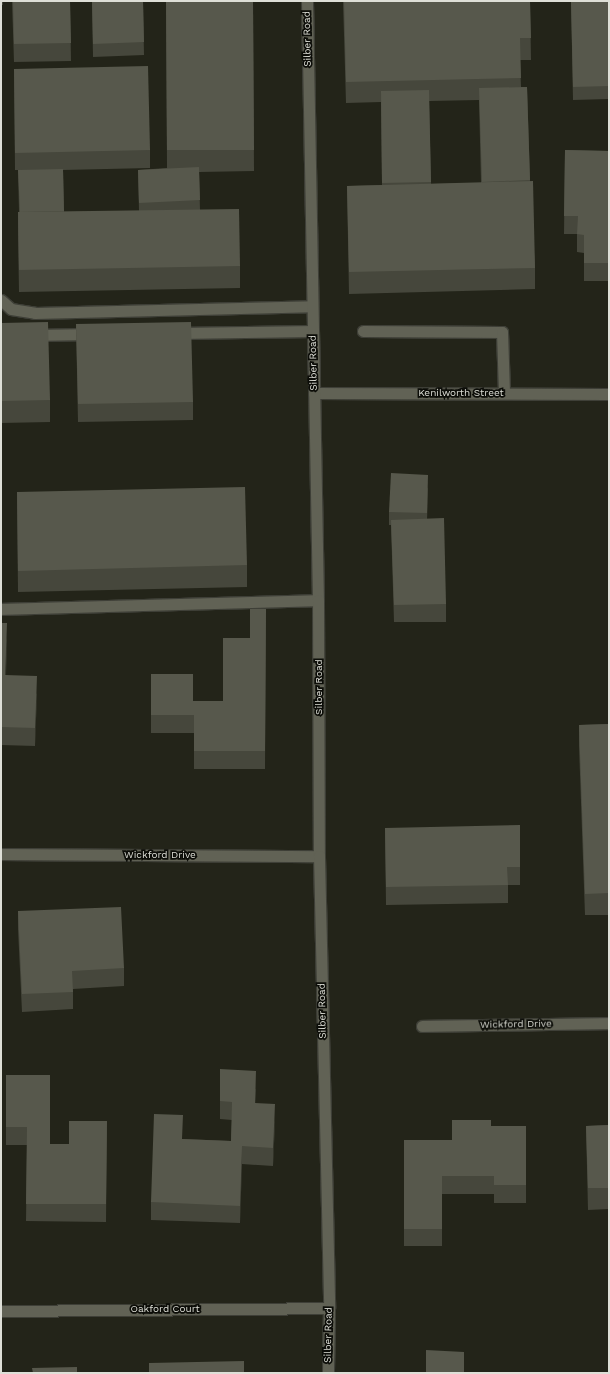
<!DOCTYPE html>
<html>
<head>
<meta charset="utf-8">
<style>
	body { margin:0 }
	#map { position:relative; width:610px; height:1374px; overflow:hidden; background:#232419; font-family:"Work Sans",sans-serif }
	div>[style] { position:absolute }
	.roads { filter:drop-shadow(1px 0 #3e3f37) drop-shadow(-1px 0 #3e3f37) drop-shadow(0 1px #3e3f37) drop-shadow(0 -1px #3e3f37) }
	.service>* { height:11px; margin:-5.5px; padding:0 5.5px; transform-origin:5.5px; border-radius:5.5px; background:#616255 }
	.minor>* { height:11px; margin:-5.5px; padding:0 5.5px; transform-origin:5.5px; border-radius:5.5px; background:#616255 }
	.tertiary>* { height:11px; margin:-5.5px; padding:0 5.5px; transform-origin:5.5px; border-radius:5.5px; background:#616255 }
	.wall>* { inset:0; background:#46473c }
	.shaded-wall>* { inset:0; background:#313227 }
	.building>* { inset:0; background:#57584c }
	span { translate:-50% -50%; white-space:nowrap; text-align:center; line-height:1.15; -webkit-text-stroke:3.5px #0c0d08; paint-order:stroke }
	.street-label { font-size:10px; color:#dedfd7 }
	.frame { position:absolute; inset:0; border:2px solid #dedfd7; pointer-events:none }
</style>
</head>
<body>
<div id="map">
	<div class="roads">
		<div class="service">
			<i style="left:1px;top:300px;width:13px;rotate:42deg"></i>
			<i style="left:11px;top:309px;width:24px;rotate:9deg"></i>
			<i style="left:35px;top:313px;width:277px;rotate:-1.4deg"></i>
			<i style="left:363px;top:331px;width:139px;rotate:0.4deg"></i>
			<i style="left:502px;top:332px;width:61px;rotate:88.1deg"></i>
			<i style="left:178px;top:333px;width:135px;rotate:-0.8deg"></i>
			<i style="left:34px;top:335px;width:56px;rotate:-1deg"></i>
			<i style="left:1px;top:609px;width:317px;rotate:-1.6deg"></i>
		</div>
		<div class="minor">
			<i style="left:314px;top:393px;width:295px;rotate:0.2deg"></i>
			<i style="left:1px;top:854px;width:318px;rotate:0.4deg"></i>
			<i style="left:422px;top:1026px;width:187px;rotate:-0.9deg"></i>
			<i style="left:1px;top:1311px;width:328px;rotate:-0.5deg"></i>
		</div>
		<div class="tertiary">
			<i style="left:307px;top:1px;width:599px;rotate:88.95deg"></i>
			<i style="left:318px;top:600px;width:256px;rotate:89.8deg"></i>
			<i style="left:319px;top:856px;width:452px;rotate:88.7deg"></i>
			<i style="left:329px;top:1308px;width:65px;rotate:90.9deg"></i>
		</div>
	</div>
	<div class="wall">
		<i style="clip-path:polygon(1px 1px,3px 1px,3px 5px,1px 5px)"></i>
		<i style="clip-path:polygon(12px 1px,70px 1px,71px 61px,14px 62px)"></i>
		<i style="clip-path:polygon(92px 1px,143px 1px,144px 55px,93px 57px)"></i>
		<i style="clip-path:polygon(166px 1px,253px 1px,254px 171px,199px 172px,200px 210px,240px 266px,240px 288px,19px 292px,18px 234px,18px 212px,19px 212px,18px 170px,15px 170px,14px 69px,150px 150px,150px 168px,63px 170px,64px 212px,139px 211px,138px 170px,167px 168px)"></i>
		<i style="clip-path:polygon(evenodd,343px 1px,530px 1px,531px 60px,520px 60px,521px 87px,527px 87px,530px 181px,535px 268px,535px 289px,349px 294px,347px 186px,382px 185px,381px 102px,346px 103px,343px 1px,479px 100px,481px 183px,431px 184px,429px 101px,479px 100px)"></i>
		<i style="clip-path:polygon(571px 1px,609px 1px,609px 99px,573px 100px)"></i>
		<i style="clip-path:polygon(565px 150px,609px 151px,609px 281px,584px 281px,584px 253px,577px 252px,577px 234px,564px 234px)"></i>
		<i style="clip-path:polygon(1px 323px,50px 400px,50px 422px,1px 423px)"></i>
		<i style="clip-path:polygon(76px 324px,193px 402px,193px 420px,78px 422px)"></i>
		<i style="clip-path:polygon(428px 488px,427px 519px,446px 604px,446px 622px,394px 622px,391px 525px,389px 525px,389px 512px)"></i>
		<i style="clip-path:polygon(17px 492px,247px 565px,247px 587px,18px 592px)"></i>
		<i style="clip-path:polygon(266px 609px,265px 769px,194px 769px,194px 733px,151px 733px,151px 674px,193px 701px,223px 701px)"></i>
		<i style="clip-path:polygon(1px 623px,7px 641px,6px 675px,37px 694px,35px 746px,1px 745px)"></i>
		<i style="clip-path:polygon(609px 724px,609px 915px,585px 915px,579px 746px,579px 725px)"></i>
		<i style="clip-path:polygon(385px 828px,520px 867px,520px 885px,508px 885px,508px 903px,386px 905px)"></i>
		<i style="clip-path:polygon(18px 911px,124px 968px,124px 986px,73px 989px,73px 1009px,22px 1012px,18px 929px)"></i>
		<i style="clip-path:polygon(6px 1075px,50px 1144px,69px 1144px,107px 1121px,106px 1222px,26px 1221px,27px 1145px,6px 1145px)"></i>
		<i style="clip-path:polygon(256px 1089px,255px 1103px,275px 1122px,273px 1166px,242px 1164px,240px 1223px,151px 1220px,151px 1202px,183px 1139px,231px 1141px,232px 1120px,220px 1119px,220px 1101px)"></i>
		<i style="clip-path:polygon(609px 1125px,609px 1209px,588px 1210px,586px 1126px)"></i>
		<i style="clip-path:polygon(491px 1126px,526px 1126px,526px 1203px,494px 1203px,494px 1194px,442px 1194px,442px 1246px,404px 1246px,404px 1140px,452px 1140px)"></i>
	</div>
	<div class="shaded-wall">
		<i style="clip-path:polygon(428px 475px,428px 488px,427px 526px,427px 513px)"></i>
		<i style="clip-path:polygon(7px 623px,7px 641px,5px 693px,5px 675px)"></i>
		<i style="clip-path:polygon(37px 676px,37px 694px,35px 746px,35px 728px)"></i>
		<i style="clip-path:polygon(256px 1071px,256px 1089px,255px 1121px,255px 1103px)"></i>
		<i style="clip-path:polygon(275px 1104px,275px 1122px,273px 1166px,273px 1148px)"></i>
		<i style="clip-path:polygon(242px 1146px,242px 1164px,240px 1223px,240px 1206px)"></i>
	</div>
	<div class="building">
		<i style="clip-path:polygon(13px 1px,70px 1px,71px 43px,14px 44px)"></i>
		<i style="clip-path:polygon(92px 1px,143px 1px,144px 42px,93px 44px)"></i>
		<i style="clip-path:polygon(166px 1px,253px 1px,254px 150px,167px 150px)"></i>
		<i style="clip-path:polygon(344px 1px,530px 1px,531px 38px,520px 38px,521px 78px,346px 82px)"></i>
		<i style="clip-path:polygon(571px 1px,609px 1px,609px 86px,573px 87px)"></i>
		<i style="clip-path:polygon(148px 66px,150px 150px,15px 153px,14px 69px)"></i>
		<i style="clip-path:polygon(527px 87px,530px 180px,482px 182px,479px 88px)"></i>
		<i style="clip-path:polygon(429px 90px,431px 182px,382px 183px,381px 91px)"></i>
		<i style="clip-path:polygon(565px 150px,609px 151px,609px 263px,584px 263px,584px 235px,577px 234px,578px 216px,564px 216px)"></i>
		<i style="clip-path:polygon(199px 167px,200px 200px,139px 203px,138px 170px)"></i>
		<i style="clip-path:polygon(63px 169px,64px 211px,20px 212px,18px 170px)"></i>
		<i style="clip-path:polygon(533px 181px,535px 268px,349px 272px,347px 186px)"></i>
		<i style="clip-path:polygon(239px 209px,240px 266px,19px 270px,18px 212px)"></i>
		<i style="clip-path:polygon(48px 322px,50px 400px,1px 401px,1px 323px)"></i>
		<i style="clip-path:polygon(191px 322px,193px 402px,78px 404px,76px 324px)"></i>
		<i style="clip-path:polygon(391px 473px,428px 475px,427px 513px,389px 512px)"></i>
		<i style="clip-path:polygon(245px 487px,247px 565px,18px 571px,17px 492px)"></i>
		<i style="clip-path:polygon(444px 518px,446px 604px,394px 605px,391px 520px)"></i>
		<i style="clip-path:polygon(250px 609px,266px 609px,265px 751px,194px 751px,194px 715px,151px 715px,151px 674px,193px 674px,193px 701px,223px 701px,223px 638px,250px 638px)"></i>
		<i style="clip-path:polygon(1px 623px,7px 623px,5px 675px,37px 676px,35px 728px,1px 727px)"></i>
		<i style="clip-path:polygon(609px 724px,609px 893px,585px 894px,579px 725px)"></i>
		<i style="clip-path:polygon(520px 825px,520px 867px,507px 867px,508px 885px,386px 887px,385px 828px)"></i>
		<i style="clip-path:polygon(121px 907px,124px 968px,72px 971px,73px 992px,22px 994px,18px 911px)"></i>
		<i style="clip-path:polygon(220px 1069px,256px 1071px,255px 1103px,275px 1104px,273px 1148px,242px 1146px,240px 1206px,151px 1202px,154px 1114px,183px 1115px,182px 1139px,231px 1141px,232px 1102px,220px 1101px)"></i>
		<i style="clip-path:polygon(6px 1075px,50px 1075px,50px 1144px,69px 1144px,69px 1121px,107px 1121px,106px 1204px,26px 1204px,27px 1127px,6px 1127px)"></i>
		<i style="clip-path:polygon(452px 1120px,491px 1120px,491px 1126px,526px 1126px,526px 1185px,494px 1185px,494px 1176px,442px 1176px,442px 1229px,404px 1229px,404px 1140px,452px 1140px)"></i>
		<i style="clip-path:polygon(609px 1125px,609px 1188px,588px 1188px,586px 1126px)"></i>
		<i style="clip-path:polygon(426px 1350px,464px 1352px,464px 1373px,426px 1373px)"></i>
		<i style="clip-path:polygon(244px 1361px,244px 1373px,149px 1373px,149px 1363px)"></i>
		<i style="clip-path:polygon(77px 1367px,77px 1373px,33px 1373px,32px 1368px)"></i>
	</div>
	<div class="street-label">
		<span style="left:307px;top:39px;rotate:-91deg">Silber Road</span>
		<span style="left:313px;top:363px;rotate:-91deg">Silber Road</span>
		<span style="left:461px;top:393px">Kenilworth Street</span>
		<span style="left:319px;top:687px;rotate:-90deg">Silber Road</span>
		<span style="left:160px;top:855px">Wickford Drive</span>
		<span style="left:322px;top:1011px;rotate:-91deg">Silber Road</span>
		<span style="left:516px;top:1024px;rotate:-1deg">Wickford Drive</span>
		<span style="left:165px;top:1309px">Oakford Court</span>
		<span style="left:328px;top:1335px;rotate:-89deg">Silber Road</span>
	</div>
	<div class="frame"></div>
</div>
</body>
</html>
